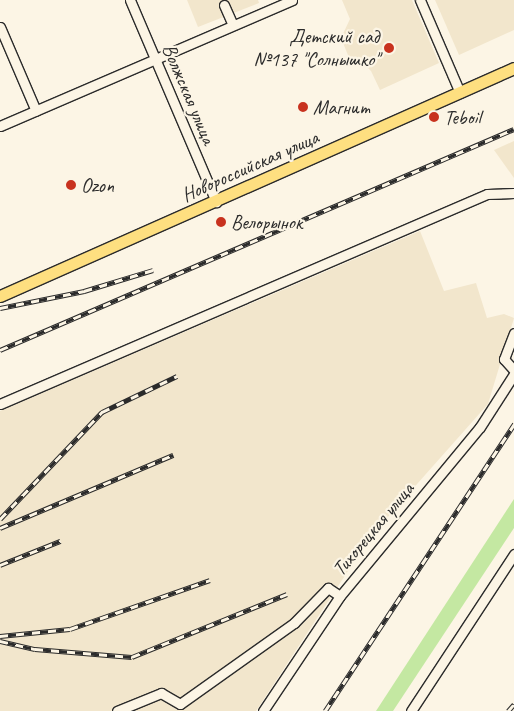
<!DOCTYPE html>
<html>
<head>
<meta charset="utf-8">
<style>
	body { margin:0 }
	#map { position:relative; width:514px; height:711px; overflow:hidden; background:#fcf5e5; font-family:Caveat,sans-serif }
	div>[style] { position:absolute }
	.built>* { inset:0; background:#f2e6cc }
	.green>* { inset:0; background:#c4e8a2 }
	.roads { filter:drop-shadow(1px 0 #2b2b2b) drop-shadow(-1px 0 #2b2b2b) drop-shadow(0 1px #2b2b2b) drop-shadow(0 -1px #2b2b2b) }
	.minor>* { height:9px; margin:-4.5px; padding:0 4.5px; transform-origin:4.5px; border-radius:4.5px; background:#fcf5e5 }
	.major>* { height:11px; margin:-5.5px; padding:0 5.5px; transform-origin:5.5px; border-radius:5.5px; background:#fedf80 }
	.rail>* { height:4.5px; margin-top:-2.25px; transform-origin:0; background:repeating-linear-gradient(90deg,#fcf5e5 0 8px,#2b2b2b 0 16px); box-sizing:border-box; border-block:1px solid #2b2b2b }
	.dots>* { width:14px; height:14px; translate:-50% -50%; box-sizing:border-box; border:2px solid #fcf5e5; border-radius:50% }
	span { translate:-50% -50%; white-space:nowrap; text-align:center; line-height:1.15; -webkit-text-stroke:4.5px #fcf5e5; paint-order:stroke }
	.poi-label { font-size:20px; color:#2b2b2b }
	.right { translate:-100% -50%; text-align:right }
	.left { translate:0 -50%; text-align:left }
	.street-label { font-size:20px; color:#2b2b2b }
</style>
</head>
<body>
<div id="map">
	<div class="built">
		<i style="clip-path:polygon(187px 0,258px 0,259px 3px,198px 27px)"></i>
		<i style="clip-path:polygon(342px 0,412px 0,439px 63px,380px 90px,371px 71px,358px 58px,350px 60px,341px 38px,350px 19px)"></i>
		<i style="clip-path:polygon(435px 0,514px 0,514px 30px,459px 55px)"></i>
		<i style="clip-path:polygon(514px 141px,514px 178px,494px 150px)"></i>
		<i style="clip-path:polygon(420px 231px,444px 291px,476px 283px,487px 318px,504px 314px,514px 318px,488px 404px,371px 536px,256px 711px,0 711px,0 411px)"></i>
	</div>
	<div class="green">
		<i style="clip-path:polygon(514px 499px,514px 528px,393px 711px,376px 711px)"></i>
	</div>
	<div class="roads">
		<div class="minor">
			<i style="left:130px;top:0;width:220px;rotate:66.9deg"></i>
			<i style="left:420px;top:0;width:101px;rotate:66.7deg"></i>
			<i style="left:224px;top:5px;width:22px;rotate:66deg"></i>
			<i style="left:0;top:27px;width:91px;rotate:66.8deg"></i>
			<i style="left:0;top:126px;width:318px;rotate:-23.3deg"></i>
			<i style="left:514px;top:333px;width:28px;rotate:111deg"></i>
			<i style="left:504px;top:359px;width:15px;rotate:48deg"></i>
			<i style="left:0;top:404px;width:530px;rotate:-23.33deg"></i>
			<i style="left:487px;top:194px;width:27px;rotate:-2deg"></i>
			<i style="left:117px;top:711px;width:48px;rotate:-22.2deg"></i>
			<i style="left:161px;top:693px;width:22px;rotate:30deg"></i>
			<i style="left:180px;top:704px;width:140px;rotate:-35.4deg"></i>
			<i style="left:294px;top:623px;width:49px;rotate:-45.8deg"></i>
			<i style="left:328px;top:588px;width:14px;rotate:34deg"></i>
			<i style="left:263px;top:711px;width:138px;rotate:-56.2deg"></i>
			<i style="left:340px;top:596px;width:219px;rotate:-50.4deg"></i>
			<i style="left:480px;top:427px;width:63px;rotate:-57.3deg"></i>
			<i style="left:411px;top:711px;width:188px;rotate:-56.7deg"></i>
		</div>
		<div class="major">
			<i style="left:0;top:296px;width:562px;rotate:-23.92deg"></i>
		</div>
	</div>
	<div class="rail">
		<i style="left:0;top:308px;width:86px;rotate:-11.4deg"></i>
		<i style="left:84px;top:291px;width:72px;rotate:-16.9deg"></i>
		<i style="left:0;top:350px;width:559px;rotate:-23.27deg"></i>
		<i style="left:0;top:519px;width:148px;rotate:-46.4deg"></i>
		<i style="left:102px;top:412px;width:83px;rotate:-25.6deg"></i>
		<i style="left:0;top:528px;width:188px;rotate:-22.9deg"></i>
		<i style="left:0;top:565px;width:65px;rotate:-21.8deg"></i>
		<i style="left:0;top:636px;width:70px;rotate:-5.7deg"></i>
		<i style="left:70px;top:629px;width:148px;rotate:-19.3deg"></i>
		<i style="left:0;top:641px;width:36px;rotate:13deg"></i>
		<i style="left:35px;top:649px;width:97px;rotate:4.7deg"></i>
		<i style="left:132px;top:657px;width:167px;rotate:-22.1deg"></i>
		<i style="left:325px;top:711px;width:344px;rotate:-56.6deg"></i>
		<i style="left:508px;top:711px;width:9px;rotate:-49deg"></i>
	</div>
	<div class="dots">
		<i style="left:389px;top:48px;background:#c8321e"></i>
		<i style="left:303px;top:107px;background:#c8321e"></i>
		<i style="left:434px;top:117px;background:#c8321e"></i>
		<i style="left:71px;top:185px;background:#c8321e"></i>
		<i style="left:221px;top:222px;background:#c8321e"></i>
	</div>
	<div class="poi-label">
		<span class="right" style="left:379px;top:48px">Детский сад<br>№137 "Солнышко"</span>
		<span class="left" style="left:313px;top:107px">Магнит</span>
		<span class="left" style="left:444px;top:117px">Teboil</span>
		<span class="left" style="left:81px;top:185px">Ozon</span>
		<span class="left" style="left:231px;top:222px">Велорынок</span>
	</div>
	<div class="street-label">
		<span style="left:189px;top:94px;rotate:67deg">Волжская улица</span>
		<span style="left:250px;top:166px;rotate:-24deg">Новороссийская улица</span>
		<span style="left:373px;top:529px;rotate:-50deg">Тихорецкая улица</span>
	</div>
</div>
</body>
</html>
